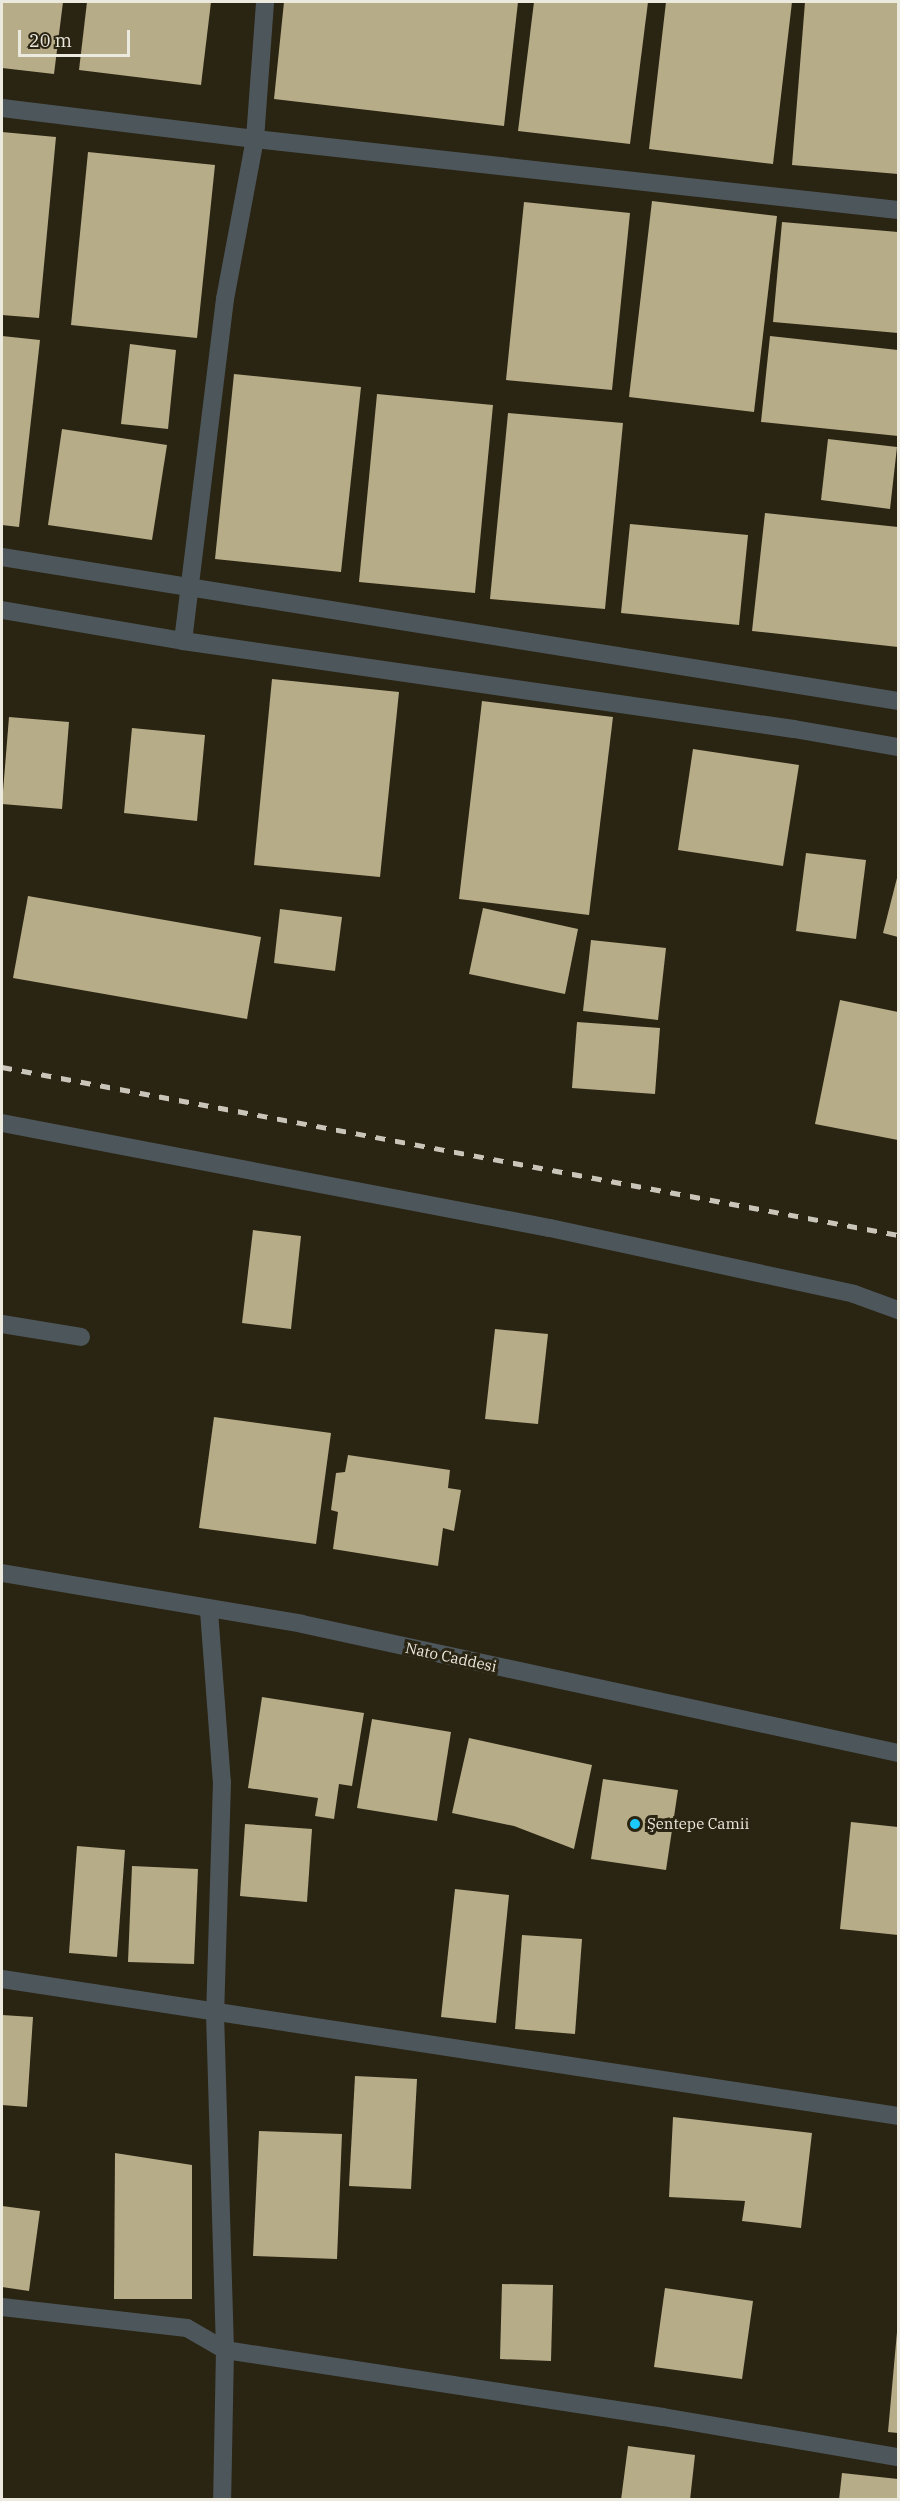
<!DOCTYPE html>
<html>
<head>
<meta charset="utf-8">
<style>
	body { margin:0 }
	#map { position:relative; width:900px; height:2501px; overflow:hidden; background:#2a2413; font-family:"IBM Plex Serif",serif }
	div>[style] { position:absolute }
	.building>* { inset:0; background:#b7ac88 }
	.minor>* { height:18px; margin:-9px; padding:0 9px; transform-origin:9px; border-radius:9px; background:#4d575b }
	.rail>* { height:4.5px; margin-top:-2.25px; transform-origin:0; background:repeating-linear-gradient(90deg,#c9c5b9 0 10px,transparent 0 20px) }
	.dots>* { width:16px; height:16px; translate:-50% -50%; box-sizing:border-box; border:3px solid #2a2413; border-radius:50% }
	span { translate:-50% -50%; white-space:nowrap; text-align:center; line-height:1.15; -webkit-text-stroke:6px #2a2413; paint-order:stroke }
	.street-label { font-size:15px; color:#ece9de }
	.poi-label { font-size:15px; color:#ece9de }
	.left { translate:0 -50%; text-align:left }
	.frame { position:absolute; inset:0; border:3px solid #ece9de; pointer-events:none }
	.scale { position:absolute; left:18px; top:30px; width:112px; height:27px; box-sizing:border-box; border:3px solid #ece9de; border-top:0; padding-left:8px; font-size:18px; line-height:21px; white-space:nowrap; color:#ece9de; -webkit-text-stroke:4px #2a2413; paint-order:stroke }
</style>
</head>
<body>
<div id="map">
	<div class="building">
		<i style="clip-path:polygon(2px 2px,63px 2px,54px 74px,2px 68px)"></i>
		<i style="clip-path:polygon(87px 2px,211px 2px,201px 85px,79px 70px)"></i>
		<i style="clip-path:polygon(284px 2px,518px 2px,504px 126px,274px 99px)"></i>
		<i style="clip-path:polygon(534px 2px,648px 2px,630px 144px,518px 131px)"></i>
		<i style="clip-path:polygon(666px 2px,792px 2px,773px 164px,649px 149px)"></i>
		<i style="clip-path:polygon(805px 2px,898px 2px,898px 174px,792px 165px)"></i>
		<i style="clip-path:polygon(2px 132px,56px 137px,39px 318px,2px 315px)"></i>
		<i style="clip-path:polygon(88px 152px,215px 165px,197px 338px,71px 325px)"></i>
		<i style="clip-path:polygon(652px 201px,777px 216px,754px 412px,629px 397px)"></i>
		<i style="clip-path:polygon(524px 202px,630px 213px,612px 390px,506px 380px)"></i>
		<i style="clip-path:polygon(782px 222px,898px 232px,898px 333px,773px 322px)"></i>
		<i style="clip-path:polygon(2px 336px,40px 340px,19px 527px,2px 525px)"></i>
		<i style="clip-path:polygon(770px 336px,898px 350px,898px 436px,761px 422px)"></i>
		<i style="clip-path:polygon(130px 344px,176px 350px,168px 429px,121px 424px)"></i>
		<i style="clip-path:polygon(234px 374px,361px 387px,341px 572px,215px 559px)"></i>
		<i style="clip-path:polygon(377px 394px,493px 405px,475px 593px,359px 582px)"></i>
		<i style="clip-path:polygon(508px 413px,623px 423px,605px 609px,490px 599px)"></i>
		<i style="clip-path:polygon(62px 429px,167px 445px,152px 540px,48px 525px)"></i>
		<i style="clip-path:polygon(828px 439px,897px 447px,890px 509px,821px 500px)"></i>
		<i style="clip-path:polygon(765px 513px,898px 527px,898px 647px,752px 631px)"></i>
		<i style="clip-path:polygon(630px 524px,748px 535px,739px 625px,621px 613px)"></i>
		<i style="clip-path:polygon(272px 679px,399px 692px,380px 877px,254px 865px)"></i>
		<i style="clip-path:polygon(482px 701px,613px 717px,589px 915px,459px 899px)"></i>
		<i style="clip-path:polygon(9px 717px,69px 722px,62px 809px,2px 804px)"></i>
		<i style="clip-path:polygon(132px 728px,205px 735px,197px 821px,124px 813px)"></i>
		<i style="clip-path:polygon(693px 749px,799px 765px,783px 866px,678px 850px)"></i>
		<i style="clip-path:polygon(806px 853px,866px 860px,856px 939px,796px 931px)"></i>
		<i style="clip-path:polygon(898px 874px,898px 937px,883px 933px)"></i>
		<i style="clip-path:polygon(28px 896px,261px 937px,247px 1019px,13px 978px)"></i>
		<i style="clip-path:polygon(483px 908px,578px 929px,565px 994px,469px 974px)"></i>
		<i style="clip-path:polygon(280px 909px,342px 917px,335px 971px,274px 963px)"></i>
		<i style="clip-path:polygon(591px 940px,666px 948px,658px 1020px,583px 1011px)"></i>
		<i style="clip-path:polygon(840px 1000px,898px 1012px,898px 1140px,815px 1124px)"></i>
		<i style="clip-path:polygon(577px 1022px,660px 1028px,655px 1094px,572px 1088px)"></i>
		<i style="clip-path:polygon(253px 1230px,301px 1236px,291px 1329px,242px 1323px)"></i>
		<i style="clip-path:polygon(495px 1329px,548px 1334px,538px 1424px,485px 1419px)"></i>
		<i style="clip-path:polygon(214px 1417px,331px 1433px,316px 1544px,199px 1528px)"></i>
		<i style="clip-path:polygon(348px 1455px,450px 1470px,448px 1488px,461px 1490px,454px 1531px,443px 1528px,438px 1566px,333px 1549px,338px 1512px,331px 1510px,336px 1473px,345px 1472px)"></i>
		<i style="clip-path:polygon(262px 1697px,364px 1713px,352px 1786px,339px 1784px,334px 1819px,315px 1816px,318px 1798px,248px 1788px)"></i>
		<i style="clip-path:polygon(372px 1719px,451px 1732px,437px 1821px,357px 1808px)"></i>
		<i style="clip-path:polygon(469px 1738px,592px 1765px,574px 1849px,514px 1826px,452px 1813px)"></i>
		<i style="clip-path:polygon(603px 1779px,678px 1790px,666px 1870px,591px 1859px)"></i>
		<i style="clip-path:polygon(851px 1822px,898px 1827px,898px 1935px,840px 1929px)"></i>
		<i style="clip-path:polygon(245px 1824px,312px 1829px,307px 1902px,240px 1896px)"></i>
		<i style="clip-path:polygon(77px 1846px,125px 1850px,117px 1957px,69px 1953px)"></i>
		<i style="clip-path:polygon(132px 1866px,198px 1869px,194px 1964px,128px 1962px)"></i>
		<i style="clip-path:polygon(455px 1889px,509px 1895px,496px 2023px,441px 2017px)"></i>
		<i style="clip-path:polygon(522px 1935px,582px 1939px,575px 2034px,515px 2029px)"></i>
		<i style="clip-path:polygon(2px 2015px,33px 2017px,27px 2107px,2px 2105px)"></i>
		<i style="clip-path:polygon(355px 2076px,417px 2079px,411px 2189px,349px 2186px)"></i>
		<i style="clip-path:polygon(673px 2117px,812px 2133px,801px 2228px,742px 2221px,745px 2201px,669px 2197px)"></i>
		<i style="clip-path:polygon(259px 2131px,342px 2134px,337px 2259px,253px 2256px)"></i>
		<i style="clip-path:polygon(115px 2153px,192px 2165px,192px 2299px,114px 2299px)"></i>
		<i style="clip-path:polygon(2px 2206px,40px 2211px,29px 2291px,2px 2287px)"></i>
		<i style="clip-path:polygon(502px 2284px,553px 2285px,551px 2361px,500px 2359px)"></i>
		<i style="clip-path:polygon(665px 2288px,753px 2301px,742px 2379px,654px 2367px)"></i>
		<i style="clip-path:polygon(897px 2332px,898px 2332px,898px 2433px,888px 2432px)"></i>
		<i style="clip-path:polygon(628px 2446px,695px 2455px,690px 2500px,621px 2500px)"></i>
		<i style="clip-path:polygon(842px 2473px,898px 2479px,898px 2500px,839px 2500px)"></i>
	</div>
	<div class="minor">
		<i style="left:2px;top:108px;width:255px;rotate:7deg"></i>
		<i style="left:255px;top:139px;width:647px;rotate:6.3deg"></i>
		<i style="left:2px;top:557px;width:907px;rotate:9.13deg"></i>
		<i style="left:2px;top:610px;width:184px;rotate:9.7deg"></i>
		<i style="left:183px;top:641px;width:617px;rotate:8.2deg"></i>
		<i style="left:794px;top:729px;width:106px;rotate:9.8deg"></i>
		<i style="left:183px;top:641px;width:345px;rotate:-83deg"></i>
		<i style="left:225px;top:299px;width:163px;rotate:-79.4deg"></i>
		<i style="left:255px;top:139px;width:137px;rotate:-85.8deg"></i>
		<i style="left:2px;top:1123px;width:558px;rotate:10.85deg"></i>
		<i style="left:550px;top:1228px;width:311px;rotate:12.2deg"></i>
		<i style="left:854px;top:1294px;width:47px;rotate:20deg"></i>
		<i style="left:2px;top:1324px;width:80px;rotate:9.3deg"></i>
		<i style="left:2px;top:1573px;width:304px;rotate:9.6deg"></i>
		<i style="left:302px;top:1624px;width:610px;rotate:12.21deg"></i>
		<i style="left:209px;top:1611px;width:171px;rotate:85.7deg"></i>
		<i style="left:222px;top:1782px;width:231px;rotate:91.7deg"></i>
		<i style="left:215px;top:2013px;width:337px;rotate:88.3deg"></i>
		<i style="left:225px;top:2350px;width:150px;rotate:91.1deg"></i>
		<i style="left:2px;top:1979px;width:906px;rotate:8.69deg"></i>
		<i style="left:2px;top:2307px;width:186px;rotate:6.5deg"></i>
		<i style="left:187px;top:2328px;width:44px;rotate:30.1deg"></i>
		<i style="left:225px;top:2350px;width:443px;rotate:8.7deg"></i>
		<i style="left:663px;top:2417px;width:238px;rotate:9.7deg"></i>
	</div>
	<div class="rail">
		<i style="left:2px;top:1067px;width:912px;rotate:10.62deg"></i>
	</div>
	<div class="dots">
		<i style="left:635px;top:1824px;background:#1cc9fc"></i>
	</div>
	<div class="street-label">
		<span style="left:451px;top:1657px;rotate:12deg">Nato Caddesi</span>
	</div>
	<div class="poi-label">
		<span class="left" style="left:647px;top:1824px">Şentepe Camii</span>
	</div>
	<div class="frame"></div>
	<div class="scale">20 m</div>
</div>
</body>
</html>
